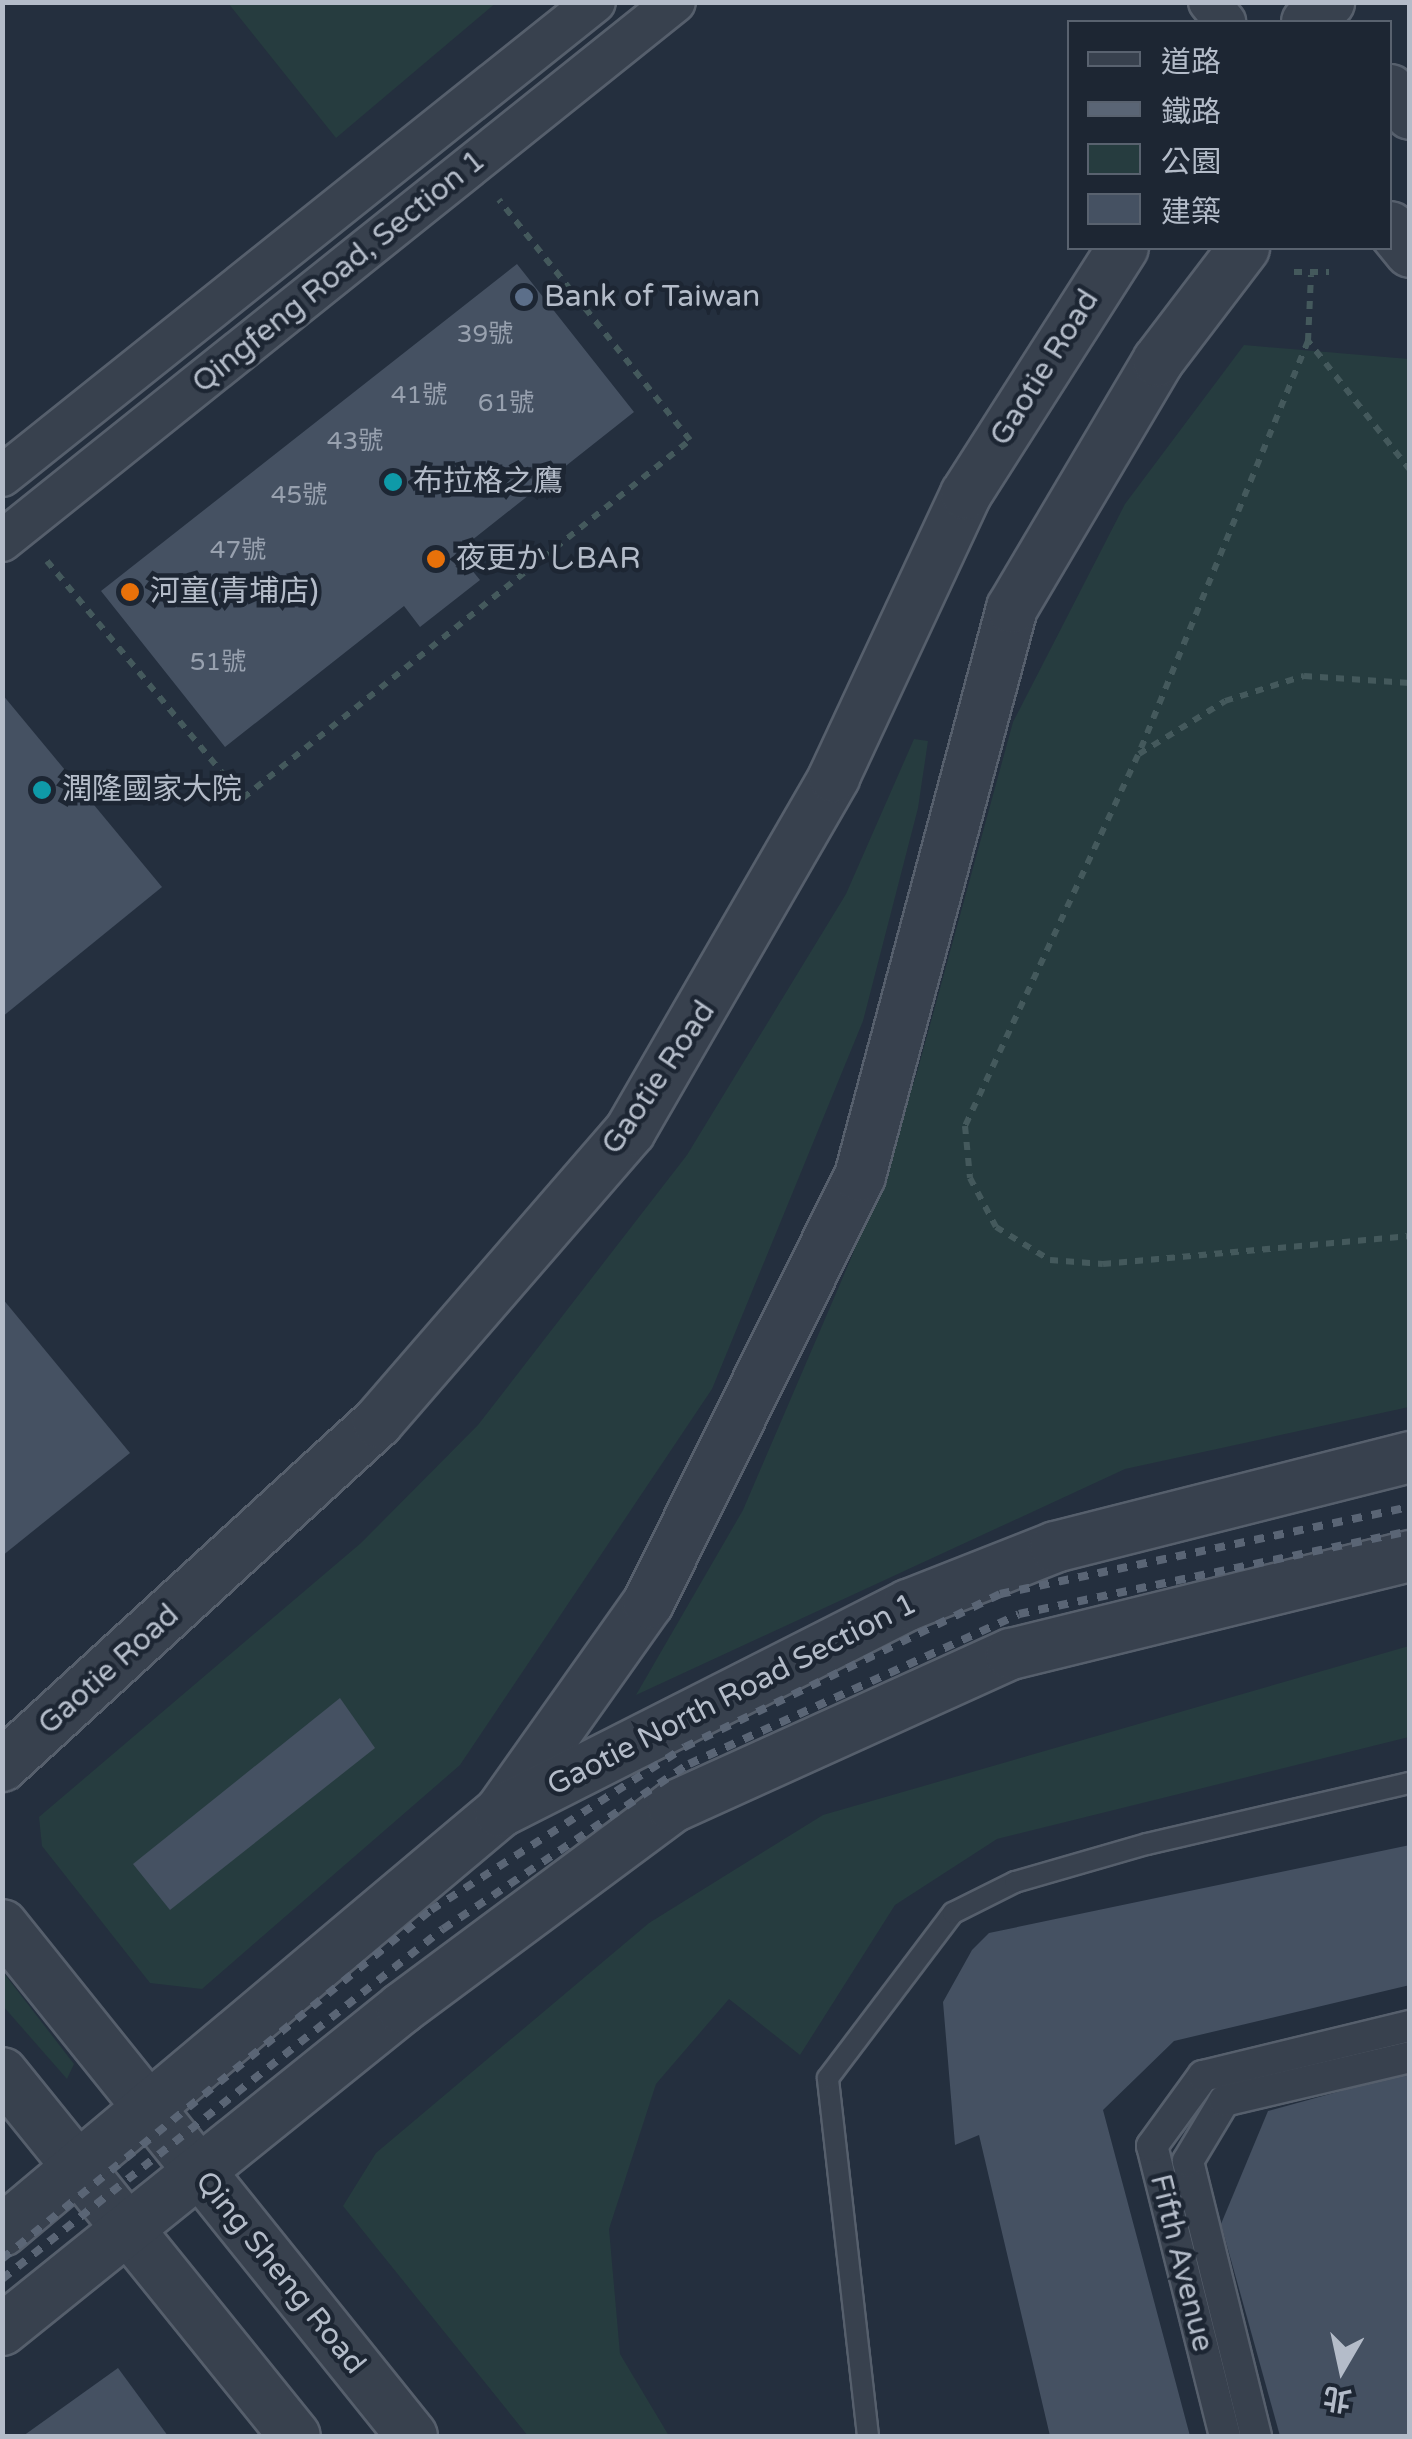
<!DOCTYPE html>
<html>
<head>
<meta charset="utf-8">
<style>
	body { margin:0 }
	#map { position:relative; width:1412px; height:2439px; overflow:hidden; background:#242f3e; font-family:"Varela Round","Noto Sans TC","Noto Sans JP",sans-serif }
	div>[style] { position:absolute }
	.green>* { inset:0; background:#263c3f }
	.building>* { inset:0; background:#455162 }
	.path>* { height:6px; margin-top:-3px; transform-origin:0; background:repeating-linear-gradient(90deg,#44595c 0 8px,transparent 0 16px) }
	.roads { filter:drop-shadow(2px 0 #565f6c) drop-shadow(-2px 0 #565f6c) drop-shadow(0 2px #565f6c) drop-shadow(0 -2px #565f6c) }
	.service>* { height:20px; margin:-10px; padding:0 10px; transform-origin:10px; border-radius:10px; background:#38414e }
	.pedestrian>* { height:30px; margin:-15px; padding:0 15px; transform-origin:15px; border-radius:15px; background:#38414e }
	.minor>* { height:40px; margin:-20px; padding:0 20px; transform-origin:20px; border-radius:20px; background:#38414e }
	.tertiary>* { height:50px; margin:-25px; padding:0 25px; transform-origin:25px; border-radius:25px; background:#38414e }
	.rail>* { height:8px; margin-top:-4px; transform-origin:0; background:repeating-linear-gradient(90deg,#5a6575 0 10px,transparent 0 20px) }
	.dots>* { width:28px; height:28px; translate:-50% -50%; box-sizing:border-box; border:5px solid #1d2633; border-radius:50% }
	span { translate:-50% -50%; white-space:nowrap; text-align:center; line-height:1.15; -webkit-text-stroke:9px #1d2633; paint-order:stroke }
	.number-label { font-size:25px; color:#98a1af }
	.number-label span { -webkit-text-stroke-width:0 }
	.street-label { font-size:30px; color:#b4bcc9 }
	.poi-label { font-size:30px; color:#b4bcc9 }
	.left { translate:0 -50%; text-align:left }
	.frame { position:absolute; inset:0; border:5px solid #b4bcc9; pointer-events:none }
	.legend { position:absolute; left:1067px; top:20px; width:325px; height:230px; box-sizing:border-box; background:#1d2633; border:2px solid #59626f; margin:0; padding:12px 18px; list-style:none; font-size:30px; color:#b4bcc9 }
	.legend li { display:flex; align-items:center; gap:20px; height:50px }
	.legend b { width:50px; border:2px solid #59626f }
	.north { position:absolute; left:1292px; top:2319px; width:100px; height:100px; -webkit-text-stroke:8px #1d2633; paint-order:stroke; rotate:189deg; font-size:28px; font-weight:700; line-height:40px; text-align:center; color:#b4bcc9 }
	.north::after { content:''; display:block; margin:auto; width:35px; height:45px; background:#b4bcc9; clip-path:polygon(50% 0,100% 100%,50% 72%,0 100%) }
</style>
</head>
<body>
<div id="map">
	<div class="green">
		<i style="clip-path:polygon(497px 2px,336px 138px,228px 3px,228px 2px)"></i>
		<i style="clip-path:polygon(1244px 345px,1409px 359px,1409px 1407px,1125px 1469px,636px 1695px,743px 1510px,852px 1256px,916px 1076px,1013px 722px,1125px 504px)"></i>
		<i style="clip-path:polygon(914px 739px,928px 741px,918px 808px,863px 1021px,712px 1389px,460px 1765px,202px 1989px,150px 1983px,42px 1846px,39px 1817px,361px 1543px,478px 1425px,687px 1155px,846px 894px)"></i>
		<i style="clip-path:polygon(1409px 1646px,1409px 1737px,997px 1839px,895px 1905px,800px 2055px,729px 1999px,656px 2084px,609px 2229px,620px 2354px,669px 2436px,528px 2436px,343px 2206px,376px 2153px,649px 1923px,823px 1815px)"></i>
		<i style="clip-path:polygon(3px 1972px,74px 2064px,67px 2079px,3px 2006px)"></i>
	</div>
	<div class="building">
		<i style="clip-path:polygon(517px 264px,634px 412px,457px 552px,480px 580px,420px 627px,404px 606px,225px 747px,101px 591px)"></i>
		<i style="clip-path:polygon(2px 694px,162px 887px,2px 1017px)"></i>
		<i style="clip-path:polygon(2px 1298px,130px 1453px,2px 1556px)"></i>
		<i style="clip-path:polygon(340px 1698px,375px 1748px,170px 1910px,133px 1864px)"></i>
		<i style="clip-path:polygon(1410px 1845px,1410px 1985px,1174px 2041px,1103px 2110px,1190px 2436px,1050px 2436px,979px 2135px,955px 2145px,943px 2002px,972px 1950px,989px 1933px)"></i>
		<i style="clip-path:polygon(1410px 2072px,1410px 2436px,1280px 2436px,1221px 2224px,1268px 2111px)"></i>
		<i style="clip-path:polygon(118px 2368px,168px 2436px,23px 2436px)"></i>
	</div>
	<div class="path">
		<i style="left:1294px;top:272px;width:35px"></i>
		<i style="left:1308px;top:341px;width:66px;rotate:-87.4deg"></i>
		<i style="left:1410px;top:470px;width:164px;rotate:-128.3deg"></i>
		<i style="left:1308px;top:341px;width:448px;rotate:112.3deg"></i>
		<i style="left:1138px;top:755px;width:409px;rotate:115deg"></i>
		<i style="left:965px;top:1126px;width:52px;rotate:84.5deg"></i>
		<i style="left:970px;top:1178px;width:55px;rotate:62deg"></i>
		<i style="left:996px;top:1227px;width:63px;rotate:31.4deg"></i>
		<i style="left:1050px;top:1260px;width:53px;rotate:4.3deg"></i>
		<i style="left:1103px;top:1264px;width:308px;rotate:-5.2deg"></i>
		<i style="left:47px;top:561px;width:308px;rotate:50.4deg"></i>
		<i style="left:243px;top:798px;width:573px;rotate:-38.69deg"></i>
		<i style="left:690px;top:440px;width:307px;rotate:-128.5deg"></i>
		<i style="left:1139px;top:754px;width:101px;rotate:-31.6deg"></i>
		<i style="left:1225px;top:701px;width:83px;rotate:-17.6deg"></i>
		<i style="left:1304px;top:676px;width:106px;rotate:3.8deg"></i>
	</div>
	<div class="roads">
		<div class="service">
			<i style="left:868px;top:2436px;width:360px;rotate:-96.4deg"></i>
			<i style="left:828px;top:2078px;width:207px;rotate:-52.9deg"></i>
			<i style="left:953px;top:1913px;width:69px;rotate:-26.6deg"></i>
			<i style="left:1015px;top:1882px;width:137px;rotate:-16.1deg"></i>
			<i style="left:1147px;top:1844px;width:270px;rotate:-13.1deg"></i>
		</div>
		<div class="pedestrian">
			<i style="left:1225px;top:2436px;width:299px;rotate:-104.1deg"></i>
			<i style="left:1152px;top:2146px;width:87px;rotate:-53.9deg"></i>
			<i style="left:1203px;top:2076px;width:213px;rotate:-13.6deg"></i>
			<i style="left:1256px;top:2436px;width:283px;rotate:-103.9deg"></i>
			<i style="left:1188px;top:2161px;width:70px;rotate:-59deg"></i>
			<i style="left:1224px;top:2101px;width:191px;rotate:-13.3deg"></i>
		</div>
		<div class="minor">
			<i style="left:1209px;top:2px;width:26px;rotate:51deg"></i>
			<i style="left:2px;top:476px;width:759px;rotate:-38.64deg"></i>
			<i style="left:2px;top:541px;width:862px;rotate:-38.69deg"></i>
		</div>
		<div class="tertiary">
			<i style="left:1307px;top:22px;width:30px;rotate:-42deg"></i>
			<i style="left:1390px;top:90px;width:31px;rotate:50deg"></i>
			<i style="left:1390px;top:227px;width:32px;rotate:51deg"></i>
			<i style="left:2px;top:1766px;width:510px;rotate:-42.46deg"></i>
			<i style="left:378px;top:1422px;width:385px;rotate:-49.1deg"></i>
			<i style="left:630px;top:1131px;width:409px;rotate:-60deg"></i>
			<i style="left:834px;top:777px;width:312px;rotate:-65deg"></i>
			<i style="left:966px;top:494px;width:292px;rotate:-57.5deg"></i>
			<i style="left:500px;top:1812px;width:256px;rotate:-54.7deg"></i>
			<i style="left:648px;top:1603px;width:477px;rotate:-63.6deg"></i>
			<i style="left:860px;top:1176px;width:588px;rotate:-75.02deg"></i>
			<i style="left:1012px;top:608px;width:287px;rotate:-59.4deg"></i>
			<i style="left:1158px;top:361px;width:142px;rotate:-52.7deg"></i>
			<i style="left:2px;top:1925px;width:655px;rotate:51.26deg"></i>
			<i style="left:2px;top:2073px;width:466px;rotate:51.1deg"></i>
			<i style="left:2px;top:2231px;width:651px;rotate:-40.08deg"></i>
			<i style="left:500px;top:1812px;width:458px;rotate:-26.9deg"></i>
			<i style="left:908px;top:1605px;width:158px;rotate:-21.5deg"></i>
			<i style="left:1055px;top:1547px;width:366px;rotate:-14.2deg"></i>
			<i style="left:2px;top:2330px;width:514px;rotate:-38.83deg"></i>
			<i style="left:402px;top:2008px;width:337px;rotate:-36.6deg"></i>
			<i style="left:673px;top:1807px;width:371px;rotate:-24.4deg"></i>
			<i style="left:1011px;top:1654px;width:411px;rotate:-13.8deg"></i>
		</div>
	</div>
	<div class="rail">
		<i style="left:2px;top:2259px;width:553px;rotate:-39.13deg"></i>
		<i style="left:431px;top:1910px;width:302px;rotate:-32.7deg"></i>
		<i style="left:685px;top:1747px;width:350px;rotate:-25.9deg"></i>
		<i style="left:1000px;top:1594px;width:419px;rotate:-12deg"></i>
		<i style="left:2px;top:2279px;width:563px;rotate:-38.44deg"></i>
		<i style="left:443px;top:1929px;width:296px;rotate:-33.9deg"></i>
		<i style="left:689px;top:1764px;width:362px;rotate:-24.4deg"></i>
		<i style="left:1019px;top:1614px;width:400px;rotate:-12deg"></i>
	</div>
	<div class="dots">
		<i style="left:524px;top:297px;background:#5c6f8a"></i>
		<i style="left:393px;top:482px;background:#0f9aa8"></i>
		<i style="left:436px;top:559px;background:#e8710a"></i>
		<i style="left:130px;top:592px;background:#e8710a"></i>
		<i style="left:42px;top:790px;background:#0f9aa8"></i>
	</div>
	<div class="number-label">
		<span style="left:485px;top:334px">39號</span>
		<span style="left:419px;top:395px">41號</span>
		<span style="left:506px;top:403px">61號</span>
		<span style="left:355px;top:441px">43號</span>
		<span style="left:299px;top:495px">45號</span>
		<span style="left:238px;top:550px">47號</span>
		<span style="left:218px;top:662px">51號</span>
	</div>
	<div class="street-label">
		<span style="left:339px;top:272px;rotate:-39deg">Qingfeng Road, Section 1</span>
		<span style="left:1045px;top:368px;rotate:-58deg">Gaotie Road</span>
		<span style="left:659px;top:1078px;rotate:-56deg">Gaotie Road</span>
		<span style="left:109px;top:1670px;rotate:-42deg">Gaotie Road</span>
		<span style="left:732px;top:1695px;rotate:-27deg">Gaotie North Road Section 1</span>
		<span style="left:1181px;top:2263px;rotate:76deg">Fifth Avenue</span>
		<span style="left:280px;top:2273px;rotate:51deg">Qing Sheng Road</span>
	</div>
	<div class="poi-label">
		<span class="left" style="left:544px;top:297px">Bank of Taiwan</span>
		<span class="left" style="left:413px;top:482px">布拉格之鷹</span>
		<span class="left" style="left:456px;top:559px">夜更かしBAR</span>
		<span class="left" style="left:150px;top:592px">河童(青埔店)</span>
		<span class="left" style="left:62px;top:790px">潤隆國家大院</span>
	</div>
	<div class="frame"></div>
	<ul class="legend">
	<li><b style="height:12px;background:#38414e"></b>道路</li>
	<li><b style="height:12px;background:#5a6575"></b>鐵路</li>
	<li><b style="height:28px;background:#263c3f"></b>公園</li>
	<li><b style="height:28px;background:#455162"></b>建築</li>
	</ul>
	<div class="north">北</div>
</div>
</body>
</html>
